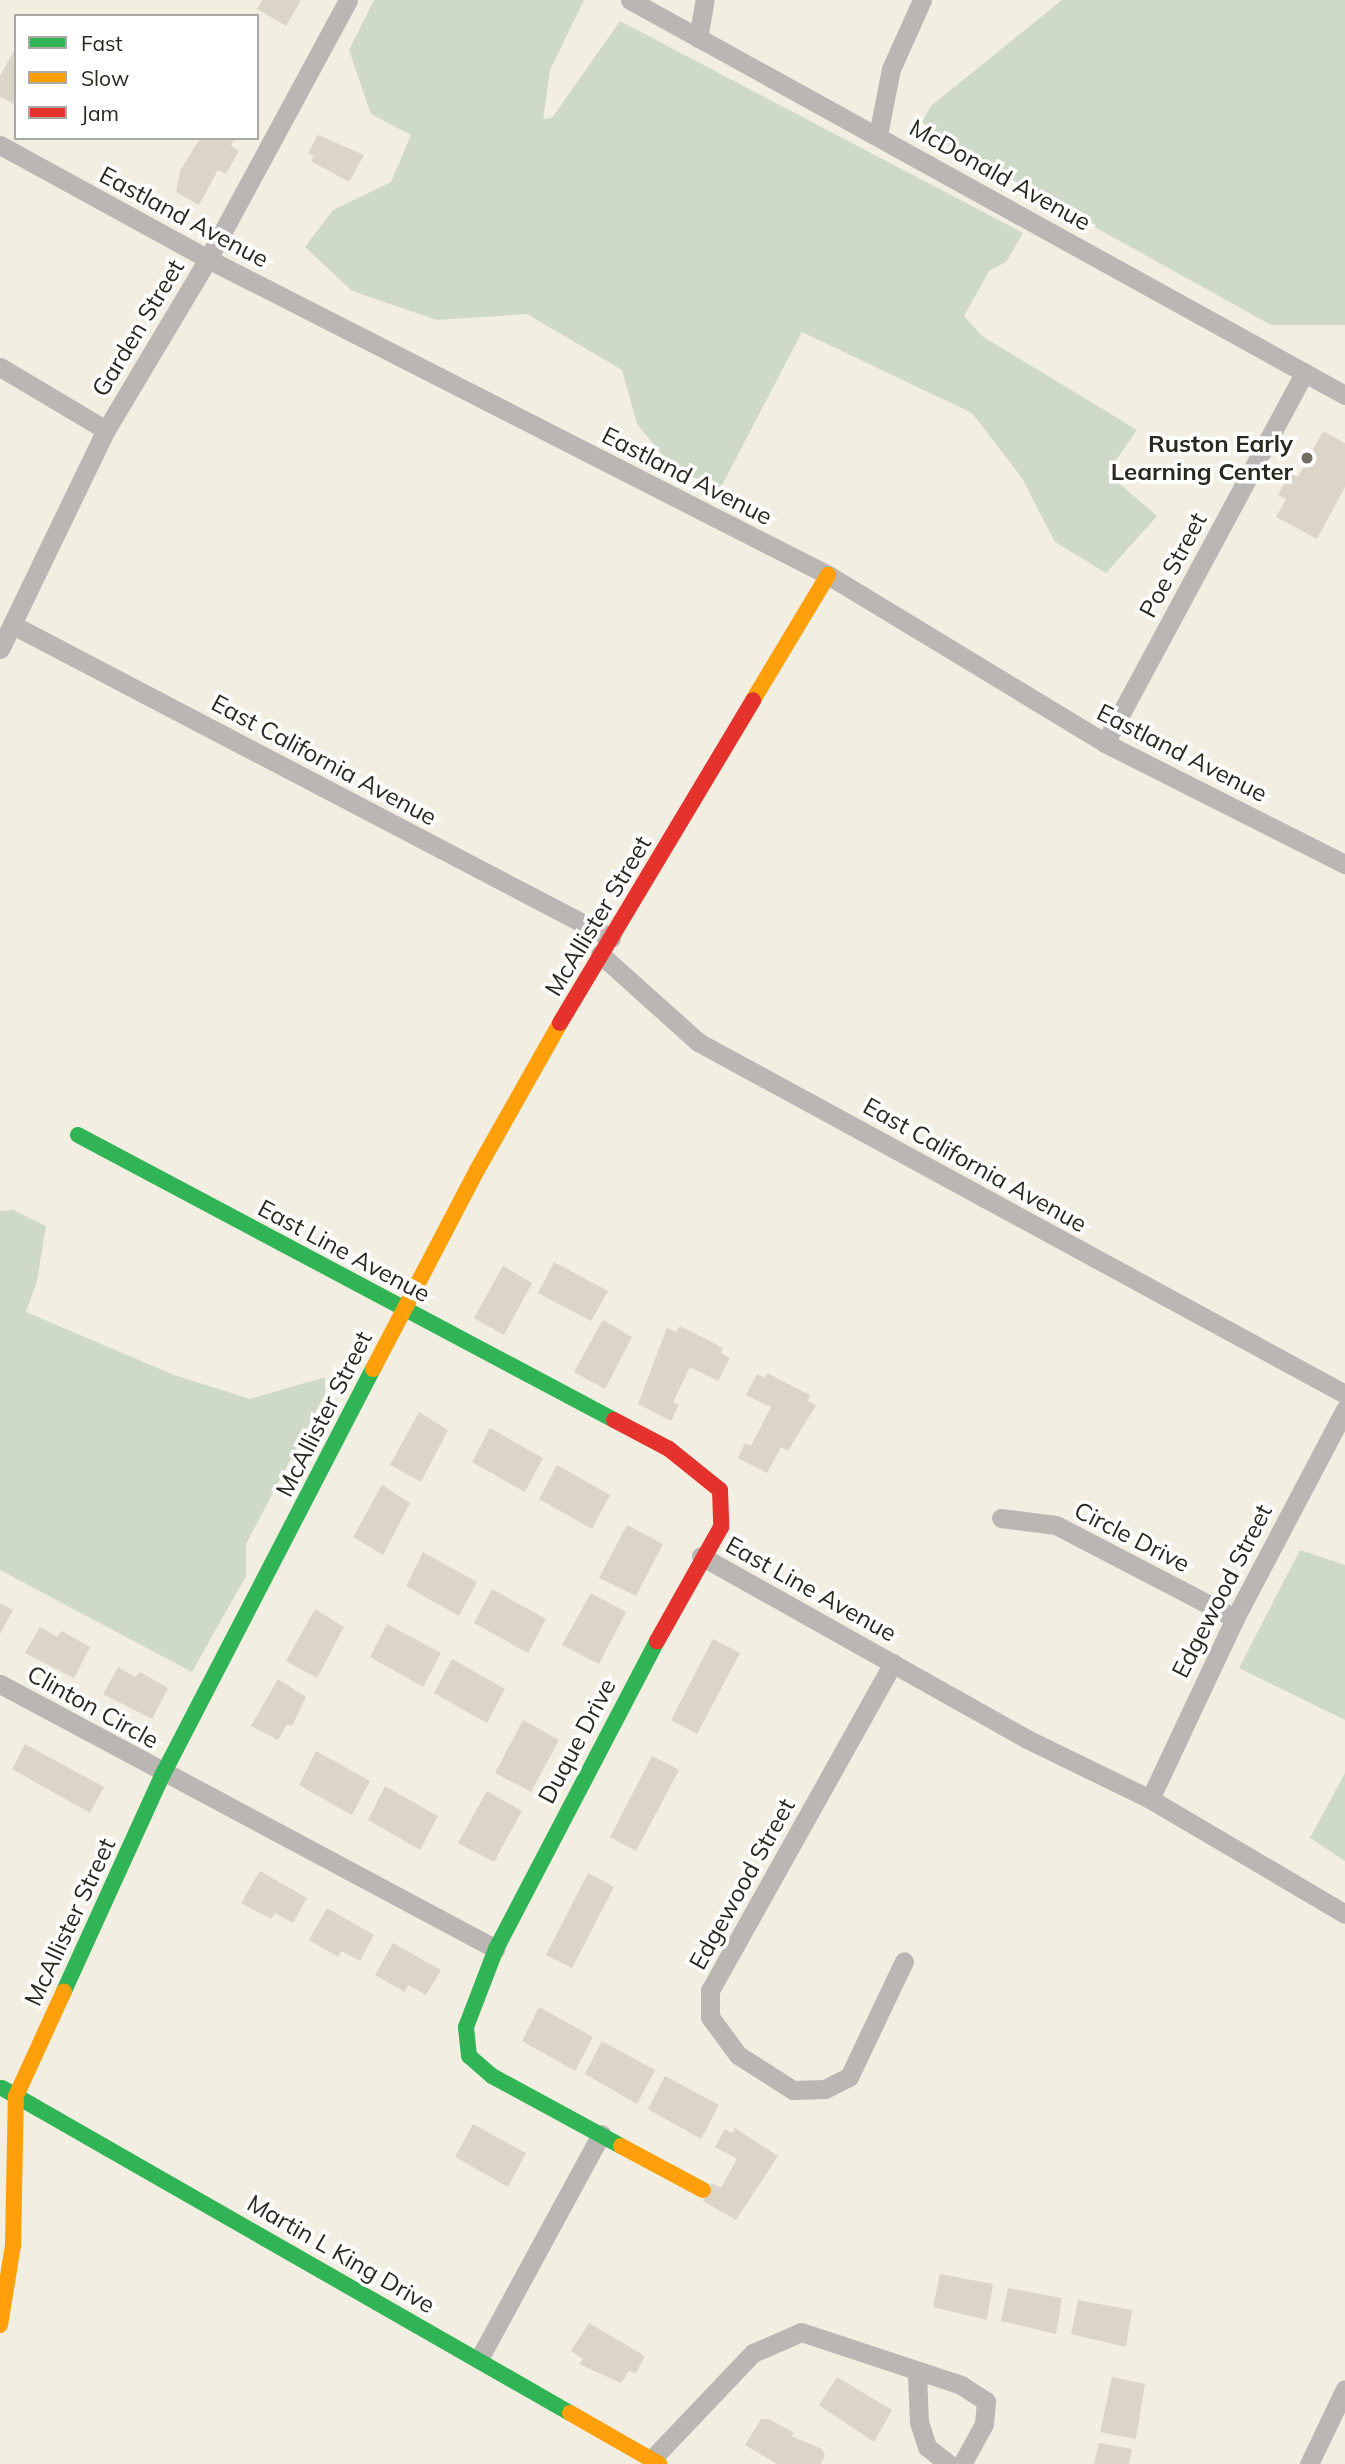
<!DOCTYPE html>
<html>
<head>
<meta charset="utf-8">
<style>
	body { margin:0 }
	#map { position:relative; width:1345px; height:2464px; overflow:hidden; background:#f2eee1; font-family:Mulish,sans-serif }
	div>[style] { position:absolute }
	.green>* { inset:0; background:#ced9c7 }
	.building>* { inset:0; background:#dad5c7 }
	.street>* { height:19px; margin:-9.5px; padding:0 9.5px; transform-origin:9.5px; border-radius:9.5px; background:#bab6b4 }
	.fast>* { height:16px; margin:-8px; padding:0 8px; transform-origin:8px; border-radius:8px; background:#30b455 }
	.slow>* { height:16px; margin:-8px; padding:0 8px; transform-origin:8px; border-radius:8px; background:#ff9f0a }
	.jam>* { height:16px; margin:-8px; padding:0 8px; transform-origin:8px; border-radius:8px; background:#e5322d }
	.dots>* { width:19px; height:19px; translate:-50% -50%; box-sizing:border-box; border:4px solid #fff; border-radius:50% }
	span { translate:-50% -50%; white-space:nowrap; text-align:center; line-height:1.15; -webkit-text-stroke:7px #fff; paint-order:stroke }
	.street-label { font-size:24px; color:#2b281f }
	.poi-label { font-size:24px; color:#2b281f; font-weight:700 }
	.right { translate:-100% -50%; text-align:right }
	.legend { position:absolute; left:14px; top:14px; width:245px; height:126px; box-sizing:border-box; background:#fff; border:2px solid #aaa9a5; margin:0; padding:9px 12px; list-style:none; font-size:21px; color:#2b281f }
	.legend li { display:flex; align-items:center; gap:14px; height:35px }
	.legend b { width:35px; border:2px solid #aaa9a5 }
</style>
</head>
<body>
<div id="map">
	<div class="green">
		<i style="clip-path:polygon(374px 0,584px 0,550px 70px,543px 119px,552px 118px,620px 21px,1023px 233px,1006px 262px,989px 271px,964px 316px,982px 336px,1137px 430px,1107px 473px,1157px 516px,1106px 573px,1055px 542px,1022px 478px,972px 413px,802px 332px,720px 489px,673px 468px,637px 424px,622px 370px,527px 314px,437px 320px,352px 291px,305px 247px,333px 210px,391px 182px,411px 135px,371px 114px,349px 50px)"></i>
		<i style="clip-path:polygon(1062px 0,1345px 0,1345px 325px,1271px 325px,954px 149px,922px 122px,931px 106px)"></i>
		<i style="clip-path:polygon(13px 1210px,46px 1226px,37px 1281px,26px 1312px,174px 1375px,250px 1399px,325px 1377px,325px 1394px,246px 1544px,246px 1576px,192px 1672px,0 1570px,0 1211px)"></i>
		<i style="clip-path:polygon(1300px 1550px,1345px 1565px,1345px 1720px,1239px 1668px)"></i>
		<i style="clip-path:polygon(1345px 1773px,1345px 1861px,1310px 1838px)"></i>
	</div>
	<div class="building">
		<i style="clip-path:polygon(262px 0,301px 0,286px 26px,257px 9px)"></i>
		<i style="clip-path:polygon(16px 47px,16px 105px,0 97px,0 76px)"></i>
		<i style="clip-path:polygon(318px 135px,364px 155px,349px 182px,311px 161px,314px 156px,308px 153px)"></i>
		<i style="clip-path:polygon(195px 138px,235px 138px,231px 146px,239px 151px,226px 174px,218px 170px,199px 205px,176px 192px,180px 171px,199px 140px)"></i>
		<i style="clip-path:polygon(1323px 431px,1345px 443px,1345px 487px,1317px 539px,1276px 517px,1286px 499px,1278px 495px,1290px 472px,1298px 477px)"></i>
		<i style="clip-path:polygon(554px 1262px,608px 1291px,591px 1321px,538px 1293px)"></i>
		<i style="clip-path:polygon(503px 1266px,532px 1283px,504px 1335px,474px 1318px)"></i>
		<i style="clip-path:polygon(603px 1320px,632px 1337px,605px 1389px,574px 1372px)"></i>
		<i style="clip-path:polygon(680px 1326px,723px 1348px,721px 1353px,730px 1358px,718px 1381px,690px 1367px,673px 1402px,679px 1405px,671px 1421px,638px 1404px,667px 1328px,676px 1332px)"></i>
		<i style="clip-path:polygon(767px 1373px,810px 1395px,808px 1401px,816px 1405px,788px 1451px,781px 1447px,767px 1473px,738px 1458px,745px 1443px,751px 1446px,771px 1407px,746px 1395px,757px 1374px,765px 1378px)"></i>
		<i style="clip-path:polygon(419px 1412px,448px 1430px,421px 1482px,390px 1465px)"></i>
		<i style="clip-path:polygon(490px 1428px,543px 1458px,525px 1492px,472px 1462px)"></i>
		<i style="clip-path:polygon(557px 1465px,610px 1495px,592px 1529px,539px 1499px)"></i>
		<i style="clip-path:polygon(382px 1485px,410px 1503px,383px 1555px,353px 1537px)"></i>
		<i style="clip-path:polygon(627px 1525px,663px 1544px,636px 1596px,599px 1578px)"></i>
		<i style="clip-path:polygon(423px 1552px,477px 1582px,459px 1616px,406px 1586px)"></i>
		<i style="clip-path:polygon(492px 1589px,546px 1619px,528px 1653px,474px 1623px)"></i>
		<i style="clip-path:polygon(591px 1593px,626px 1612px,599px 1664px,562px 1645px)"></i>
		<i style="clip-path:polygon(0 1603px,13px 1610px,0 1634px)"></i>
		<i style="clip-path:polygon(315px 1609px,344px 1627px,317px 1678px,286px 1661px)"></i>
		<i style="clip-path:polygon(387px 1624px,441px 1653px,423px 1687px,370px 1657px)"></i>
		<i style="clip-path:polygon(40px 1627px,57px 1637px,62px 1631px,90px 1647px,74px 1678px,25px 1653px)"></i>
		<i style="clip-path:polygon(713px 1639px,740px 1653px,697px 1734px,671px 1720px)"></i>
		<i style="clip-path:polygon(452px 1659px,505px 1689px,487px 1723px,434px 1693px)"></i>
		<i style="clip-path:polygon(118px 1667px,135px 1677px,140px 1672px,168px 1688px,152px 1719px,103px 1694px)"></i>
		<i style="clip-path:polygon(278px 1679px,306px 1697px,292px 1726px,287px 1724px,278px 1740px,251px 1726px)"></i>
		<i style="clip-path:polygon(523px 1720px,559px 1740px,531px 1792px,495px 1773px)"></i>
		<i style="clip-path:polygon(25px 1744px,104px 1787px,90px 1813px,12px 1769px)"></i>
		<i style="clip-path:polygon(316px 1751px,370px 1781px,352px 1815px,299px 1785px)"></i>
		<i style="clip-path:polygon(652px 1756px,679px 1770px,636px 1851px,610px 1837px)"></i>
		<i style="clip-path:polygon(385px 1786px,438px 1816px,420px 1850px,368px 1820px)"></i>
		<i style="clip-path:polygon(487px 1791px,522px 1811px,494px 1862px,458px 1843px)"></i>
		<i style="clip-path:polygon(260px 1871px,307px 1898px,293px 1923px,275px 1913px,271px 1919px,241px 1903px)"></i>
		<i style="clip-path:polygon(588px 1873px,614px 1887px,572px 1968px,546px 1955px)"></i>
		<i style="clip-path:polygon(327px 1908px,374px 1935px,360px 1961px,342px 1951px,338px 1957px,309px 1940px)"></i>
		<i style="clip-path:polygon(393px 1943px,441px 1970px,426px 1995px,408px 1985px,405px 1992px,375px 1975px)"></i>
		<i style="clip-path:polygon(539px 2007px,593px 2037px,575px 2071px,522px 2041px)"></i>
		<i style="clip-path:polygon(602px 2041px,655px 2070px,637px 2104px,585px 2074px)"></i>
		<i style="clip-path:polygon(665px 2076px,719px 2105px,701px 2139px,648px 2109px)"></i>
		<i style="clip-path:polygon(473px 2124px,526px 2153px,508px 2187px,455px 2157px)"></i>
		<i style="clip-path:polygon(735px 2128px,778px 2156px,736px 2220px,703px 2201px,712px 2183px,721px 2188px,737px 2159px,715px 2147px,725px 2129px,732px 2133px)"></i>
		<i style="clip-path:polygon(940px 2274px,993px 2284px,987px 2320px,933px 2307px)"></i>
		<i style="clip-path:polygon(1008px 2288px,1062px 2298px,1056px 2334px,1001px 2321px)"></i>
		<i style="clip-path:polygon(1078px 2300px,1132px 2310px,1126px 2347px,1071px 2334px)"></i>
		<i style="clip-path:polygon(589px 2323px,645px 2356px,636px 2373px,629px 2371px,621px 2383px,579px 2364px,583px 2359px,571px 2351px)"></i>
		<i style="clip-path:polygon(837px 2377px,892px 2410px,874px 2442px,819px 2405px)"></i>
		<i style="clip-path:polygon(1112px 2377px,1145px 2384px,1136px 2439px,1100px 2432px)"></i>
		<i style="clip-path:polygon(761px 2419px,769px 2419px,794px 2433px,791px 2436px,822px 2449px,825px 2456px,821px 2464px,777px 2464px,745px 2445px)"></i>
		<i style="clip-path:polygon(1099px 2443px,1132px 2449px,1129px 2464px,1094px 2464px)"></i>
	</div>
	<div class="street">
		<i style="left:630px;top:0;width:817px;rotate:28.92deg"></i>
		<i style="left:698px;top:38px;width:39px;rotate:-80deg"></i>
		<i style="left:878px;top:135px;width:67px;rotate:-78.9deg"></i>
		<i style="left:891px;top:69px;width:76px;rotate:-65.8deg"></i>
		<i style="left:0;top:145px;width:237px;rotate:28.7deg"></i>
		<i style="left:208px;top:259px;width:696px;rotate:27.01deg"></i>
		<i style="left:828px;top:575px;width:324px;rotate:31.2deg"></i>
		<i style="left:1105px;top:743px;width:269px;rotate:26.8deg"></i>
		<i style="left:0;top:367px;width:123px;rotate:30.7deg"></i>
		<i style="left:13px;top:625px;width:675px;rotate:27.63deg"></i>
		<i style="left:0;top:649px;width:243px;rotate:-64.2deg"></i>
		<i style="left:106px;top:430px;width:199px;rotate:-59.2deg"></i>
		<i style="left:208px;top:259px;width:294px;rotate:-61.6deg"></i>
		<i style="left:1105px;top:743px;width:421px;rotate:-61.7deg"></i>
		<i style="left:600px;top:954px;width:132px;rotate:41.9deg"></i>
		<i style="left:698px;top:1042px;width:737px;rotate:28.55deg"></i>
		<i style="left:1001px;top:1518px;width:55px;rotate:7.3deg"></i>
		<i style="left:1056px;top:1525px;width:202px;rotate:27.5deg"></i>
		<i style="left:701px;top:1556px;width:374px;rotate:29.3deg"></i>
		<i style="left:1027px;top:1739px;width:137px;rotate:26deg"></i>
		<i style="left:1150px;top:1799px;width:226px;rotate:30.5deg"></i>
		<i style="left:893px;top:1663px;width:375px;rotate:119.2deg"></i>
		<i style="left:710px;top:1990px;width:27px;rotate:90deg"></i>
		<i style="left:710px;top:2017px;width:47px;rotate:53.6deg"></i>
		<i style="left:738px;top:2055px;width:65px;rotate:32.5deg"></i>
		<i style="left:793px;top:2090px;width:32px;rotate:-2deg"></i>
		<i style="left:825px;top:2089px;width:27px;rotate:-27deg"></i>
		<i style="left:849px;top:2077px;width:128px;rotate:-64.6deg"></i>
		<i style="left:0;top:1684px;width:562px;rotate:28.11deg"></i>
		<i style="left:1150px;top:1799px;width:200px;rotate:-64.8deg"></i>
		<i style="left:1235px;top:1618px;width:236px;rotate:-62.2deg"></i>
		<i style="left:479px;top:2359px;width:256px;rotate:-61.5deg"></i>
		<i style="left:917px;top:2373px;width:49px;rotate:87.7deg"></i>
		<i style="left:919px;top:2422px;width:26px;rotate:72deg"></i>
		<i style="left:927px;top:2447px;width:28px;rotate:38deg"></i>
		<i style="left:651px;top:2460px;width:148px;rotate:-46.4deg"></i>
		<i style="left:753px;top:2353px;width:52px;rotate:-23.6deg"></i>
		<i style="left:801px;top:2332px;width:169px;rotate:18.3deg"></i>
		<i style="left:961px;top:2385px;width:30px;rotate:33deg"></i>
		<i style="left:986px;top:2401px;width:23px;rotate:95deg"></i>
		<i style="left:984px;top:2424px;width:46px;rotate:118.8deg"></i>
		<i style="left:1309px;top:2464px;width:83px;rotate:-64.4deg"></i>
	</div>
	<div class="fast">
		<i style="left:78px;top:1135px;width:607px;rotate:28deg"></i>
		<i style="left:64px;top:1991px;width:239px;rotate:-65.5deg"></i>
		<i style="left:163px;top:1774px;width:456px;rotate:-62.6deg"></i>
		<i style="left:2px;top:2088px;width:654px;rotate:29.78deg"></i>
		<i style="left:621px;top:2146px;width:147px;rotate:-151.5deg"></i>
		<i style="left:492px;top:2076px;width:30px;rotate:-139deg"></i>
		<i style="left:469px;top:2056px;width:29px;rotate:-96deg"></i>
		<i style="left:466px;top:2027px;width:84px;rotate:-69deg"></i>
		<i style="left:496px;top:1949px;width:348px;rotate:-62.4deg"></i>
	</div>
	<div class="slow">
		<i style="left:753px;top:700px;width:146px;rotate:-59deg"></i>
		<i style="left:373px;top:1369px;width:225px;rotate:-62.4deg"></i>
		<i style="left:477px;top:1170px;width:169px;rotate:-60.5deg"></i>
		<i style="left:621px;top:2146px;width:93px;rotate:28.2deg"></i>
		<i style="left:0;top:2325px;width:80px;rotate:-80.7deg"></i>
		<i style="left:13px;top:2246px;width:150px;rotate:-88.9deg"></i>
		<i style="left:16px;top:2096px;width:115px;rotate:-65.4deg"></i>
		<i style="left:570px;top:2413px;width:103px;rotate:29.8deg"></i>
	</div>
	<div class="jam">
		<i style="left:560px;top:1023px;width:376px;rotate:-59.1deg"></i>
		<i style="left:614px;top:1420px;width:62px;rotate:27.8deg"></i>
		<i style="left:669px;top:1449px;width:65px;rotate:38.8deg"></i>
		<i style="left:720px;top:1490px;width:37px;rotate:88deg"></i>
		<i style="left:721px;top:1527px;width:131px;rotate:119.3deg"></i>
	</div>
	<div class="dots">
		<i style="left:1307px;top:458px;background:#716d63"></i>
	</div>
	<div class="street-label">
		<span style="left:1000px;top:175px;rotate:29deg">McDonald Avenue</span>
		<span style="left:184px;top:217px;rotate:28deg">Eastland Avenue</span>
		<span style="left:138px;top:328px;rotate:-59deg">Garden Street</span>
		<span style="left:687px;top:476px;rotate:27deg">Eastland Avenue</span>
		<span style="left:1173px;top:565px;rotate:-62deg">Poe Street</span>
		<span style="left:1182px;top:753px;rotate:27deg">Eastland Avenue</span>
		<span style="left:324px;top:760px;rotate:28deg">East California Avenue</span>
		<span style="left:598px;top:916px;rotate:-59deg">McAllister Street</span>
		<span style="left:975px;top:1165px;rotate:29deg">East California Avenue</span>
		<span style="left:344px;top:1251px;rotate:28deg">East Line Avenue</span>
		<span style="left:324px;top:1414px;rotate:-63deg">McAllister Street</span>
		<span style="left:1132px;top:1537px;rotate:27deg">Circle Drive</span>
		<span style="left:811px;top:1589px;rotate:29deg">East Line Avenue</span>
		<span style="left:1222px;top:1591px;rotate:-63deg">Edgewood Street</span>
		<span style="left:93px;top:1707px;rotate:29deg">Clinton Circle</span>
		<span style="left:577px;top:1741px;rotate:-62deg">Duque Drive</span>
		<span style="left:742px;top:1884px;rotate:-61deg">Edgewood Street</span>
		<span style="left:70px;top:1922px;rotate:-65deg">McAllister Street</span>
		<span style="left:341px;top:2254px;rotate:30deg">Martin L King Drive</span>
	</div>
	<div class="poi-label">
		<span class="right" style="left:1293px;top:458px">Ruston Early<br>Learning Center</span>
	</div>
	<ul class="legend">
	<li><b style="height:9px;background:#30b455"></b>Fast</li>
	<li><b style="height:9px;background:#ff9f0a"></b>Slow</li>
	<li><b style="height:9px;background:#e5322d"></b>Jam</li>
	</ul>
</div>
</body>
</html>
